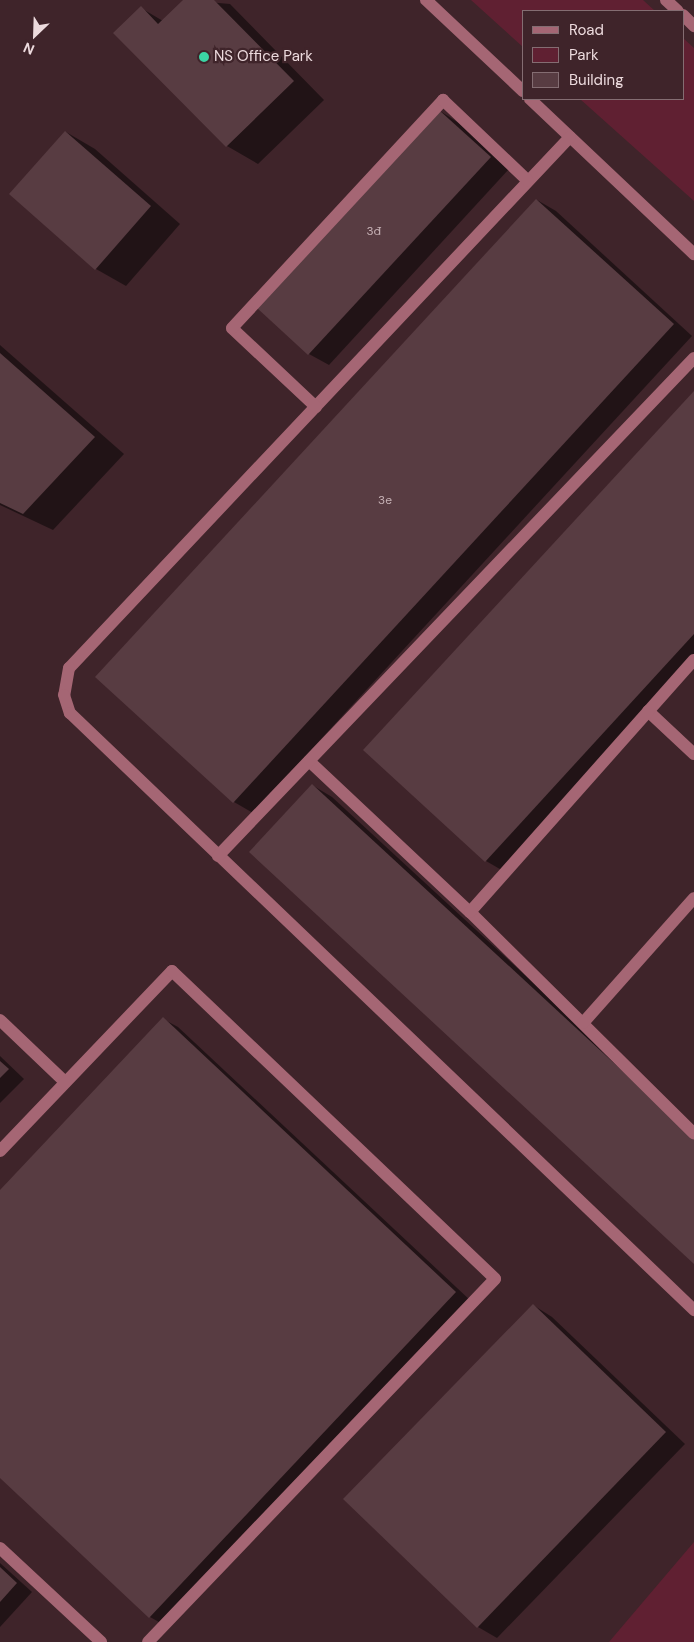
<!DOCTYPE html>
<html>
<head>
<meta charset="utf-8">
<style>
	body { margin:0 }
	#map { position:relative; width:694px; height:1642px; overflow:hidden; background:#3f242a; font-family:"DM Sans",sans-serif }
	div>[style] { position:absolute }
	.green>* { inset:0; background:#602032 }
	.shadow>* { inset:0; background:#0007 }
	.building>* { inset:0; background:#583c42 }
	.minor>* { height:12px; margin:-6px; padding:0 6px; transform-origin:6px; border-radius:6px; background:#a56674 }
	.dots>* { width:14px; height:14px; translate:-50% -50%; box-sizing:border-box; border:2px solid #3f242a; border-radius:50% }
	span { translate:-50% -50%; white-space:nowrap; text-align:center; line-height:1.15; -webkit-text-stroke:4.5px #3f242a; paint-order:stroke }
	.number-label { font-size:12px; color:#c7b2b6 }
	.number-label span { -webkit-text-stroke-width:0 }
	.poi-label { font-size:15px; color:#ecdadd }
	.left { translate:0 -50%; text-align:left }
	.legend { position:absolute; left:522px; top:10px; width:162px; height:90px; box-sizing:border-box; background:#3f242a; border:1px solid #846d72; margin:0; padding:6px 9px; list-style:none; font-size:15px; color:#ecdadd }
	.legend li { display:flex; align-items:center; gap:10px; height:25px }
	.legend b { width:25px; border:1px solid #846d72 }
	.north { position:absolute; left:10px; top:10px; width:50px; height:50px; -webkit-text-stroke:4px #3f242a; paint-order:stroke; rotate:204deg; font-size:14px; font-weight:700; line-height:20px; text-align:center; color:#ecdadd }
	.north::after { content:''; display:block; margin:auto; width:18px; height:22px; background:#ecdadd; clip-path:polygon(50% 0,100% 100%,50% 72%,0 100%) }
</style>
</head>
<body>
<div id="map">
	<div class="green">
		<i style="clip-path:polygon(471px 0,643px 0,655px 11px,523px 11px,523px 47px)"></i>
		<i style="clip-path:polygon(683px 38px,694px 48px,694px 201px,580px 99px,683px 99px)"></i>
		<i style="clip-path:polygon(694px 1542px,694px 1642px,609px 1642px)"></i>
	</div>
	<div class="shadow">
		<i style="clip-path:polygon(185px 0,230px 4px,324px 100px,258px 164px,227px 146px,115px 33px,141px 8px,163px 21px)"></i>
		<i style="clip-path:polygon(440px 111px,459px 123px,509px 169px,329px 365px,309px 354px)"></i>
		<i style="clip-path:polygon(66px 132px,95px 149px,180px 224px,126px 286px,96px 269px)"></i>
		<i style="clip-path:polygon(537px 200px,556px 211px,692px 336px,253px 813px,234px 802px)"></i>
		<i style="clip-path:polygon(0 345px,124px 454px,53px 530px,0 505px)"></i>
		<i style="clip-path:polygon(694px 392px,694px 667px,505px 872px,486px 861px)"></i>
		<i style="clip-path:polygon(312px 785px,332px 797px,694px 1131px,694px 1262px)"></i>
		<i style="clip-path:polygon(163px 1019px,178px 1027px,471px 1301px,166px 1626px,150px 1617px,0 1477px,0 1192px)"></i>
		<i style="clip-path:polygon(0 1056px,24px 1079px,0 1103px)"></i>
		<i style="clip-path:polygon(533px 1305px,552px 1317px,685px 1444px,497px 1638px,478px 1627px)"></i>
		<i style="clip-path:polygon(0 1563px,32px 1592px,0 1627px)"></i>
	</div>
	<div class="building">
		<i style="clip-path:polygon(183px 0,214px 0,294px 81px,226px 147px,113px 33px,141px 6px,158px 24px)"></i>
		<i style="clip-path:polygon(439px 110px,491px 157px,308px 355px,257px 308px)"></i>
		<i style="clip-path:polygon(65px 131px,151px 206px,95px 270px,9px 194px)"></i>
		<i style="clip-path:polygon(536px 199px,674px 324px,233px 803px,95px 677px)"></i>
		<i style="clip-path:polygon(0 353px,95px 437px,23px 514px,0 503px)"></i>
		<i style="clip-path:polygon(694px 391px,694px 634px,485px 862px,363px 750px)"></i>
		<i style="clip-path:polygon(312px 784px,694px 1137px,694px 1264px,249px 852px)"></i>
		<i style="clip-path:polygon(163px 1017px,456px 1292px,149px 1618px,0 1478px,0 1190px)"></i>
		<i style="clip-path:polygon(0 1061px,9px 1069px,0 1078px)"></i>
		<i style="clip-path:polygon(533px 1304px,666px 1432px,477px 1628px,343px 1499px)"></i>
		<i style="clip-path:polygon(0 1567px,17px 1583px,0 1602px)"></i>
	</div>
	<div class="minor">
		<i style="left:426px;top:0;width:133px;rotate:43.2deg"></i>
		<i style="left:666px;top:0;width:16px;rotate:43deg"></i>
		<i style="left:683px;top:15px;width:16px;rotate:45deg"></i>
		<i style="left:530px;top:99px;width:226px;rotate:43.4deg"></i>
		<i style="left:570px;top:137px;width:730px;rotate:133.33deg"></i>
		<i style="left:69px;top:668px;width:27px;rotate:100deg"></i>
		<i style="left:64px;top:695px;width:19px;rotate:72deg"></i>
		<i style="left:70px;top:713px;width:864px;rotate:43.73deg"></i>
		<i style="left:316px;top:407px;width:115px;rotate:-136.8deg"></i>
		<i style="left:232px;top:328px;width:311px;rotate:-47.2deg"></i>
		<i style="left:443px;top:100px;width:117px;rotate:43.6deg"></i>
		<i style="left:648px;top:711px;width:63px;rotate:43.1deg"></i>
		<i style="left:309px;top:761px;width:221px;rotate:43.2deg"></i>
		<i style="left:470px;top:912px;width:315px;rotate:44.7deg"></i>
		<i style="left:218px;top:856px;width:689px;rotate:-46.29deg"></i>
		<i style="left:470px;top:912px;width:337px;rotate:-48.4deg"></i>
		<i style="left:0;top:1020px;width:90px;rotate:43.6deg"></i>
		<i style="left:583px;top:1023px;width:167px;rotate:-48.4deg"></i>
		<i style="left:0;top:1151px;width:249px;rotate:-46.3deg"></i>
		<i style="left:172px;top:971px;width:446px;rotate:43.6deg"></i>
		<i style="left:495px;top:1279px;width:502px;rotate:133.71deg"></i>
		<i style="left:0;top:1548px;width:138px;rotate:42.9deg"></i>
	</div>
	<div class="dots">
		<i style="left:204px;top:57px;background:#3bd4a4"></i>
	</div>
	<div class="number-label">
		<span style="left:374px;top:232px">3đ</span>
		<span style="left:385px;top:501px">3e</span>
	</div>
	<div class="poi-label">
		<span class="left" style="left:214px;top:57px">NS Office Park</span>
	</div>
	<ul class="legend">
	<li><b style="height:6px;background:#a56674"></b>Road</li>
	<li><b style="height:14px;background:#602032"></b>Park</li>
	<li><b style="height:14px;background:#583c42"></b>Building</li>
	</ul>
	<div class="north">N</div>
</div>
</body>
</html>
